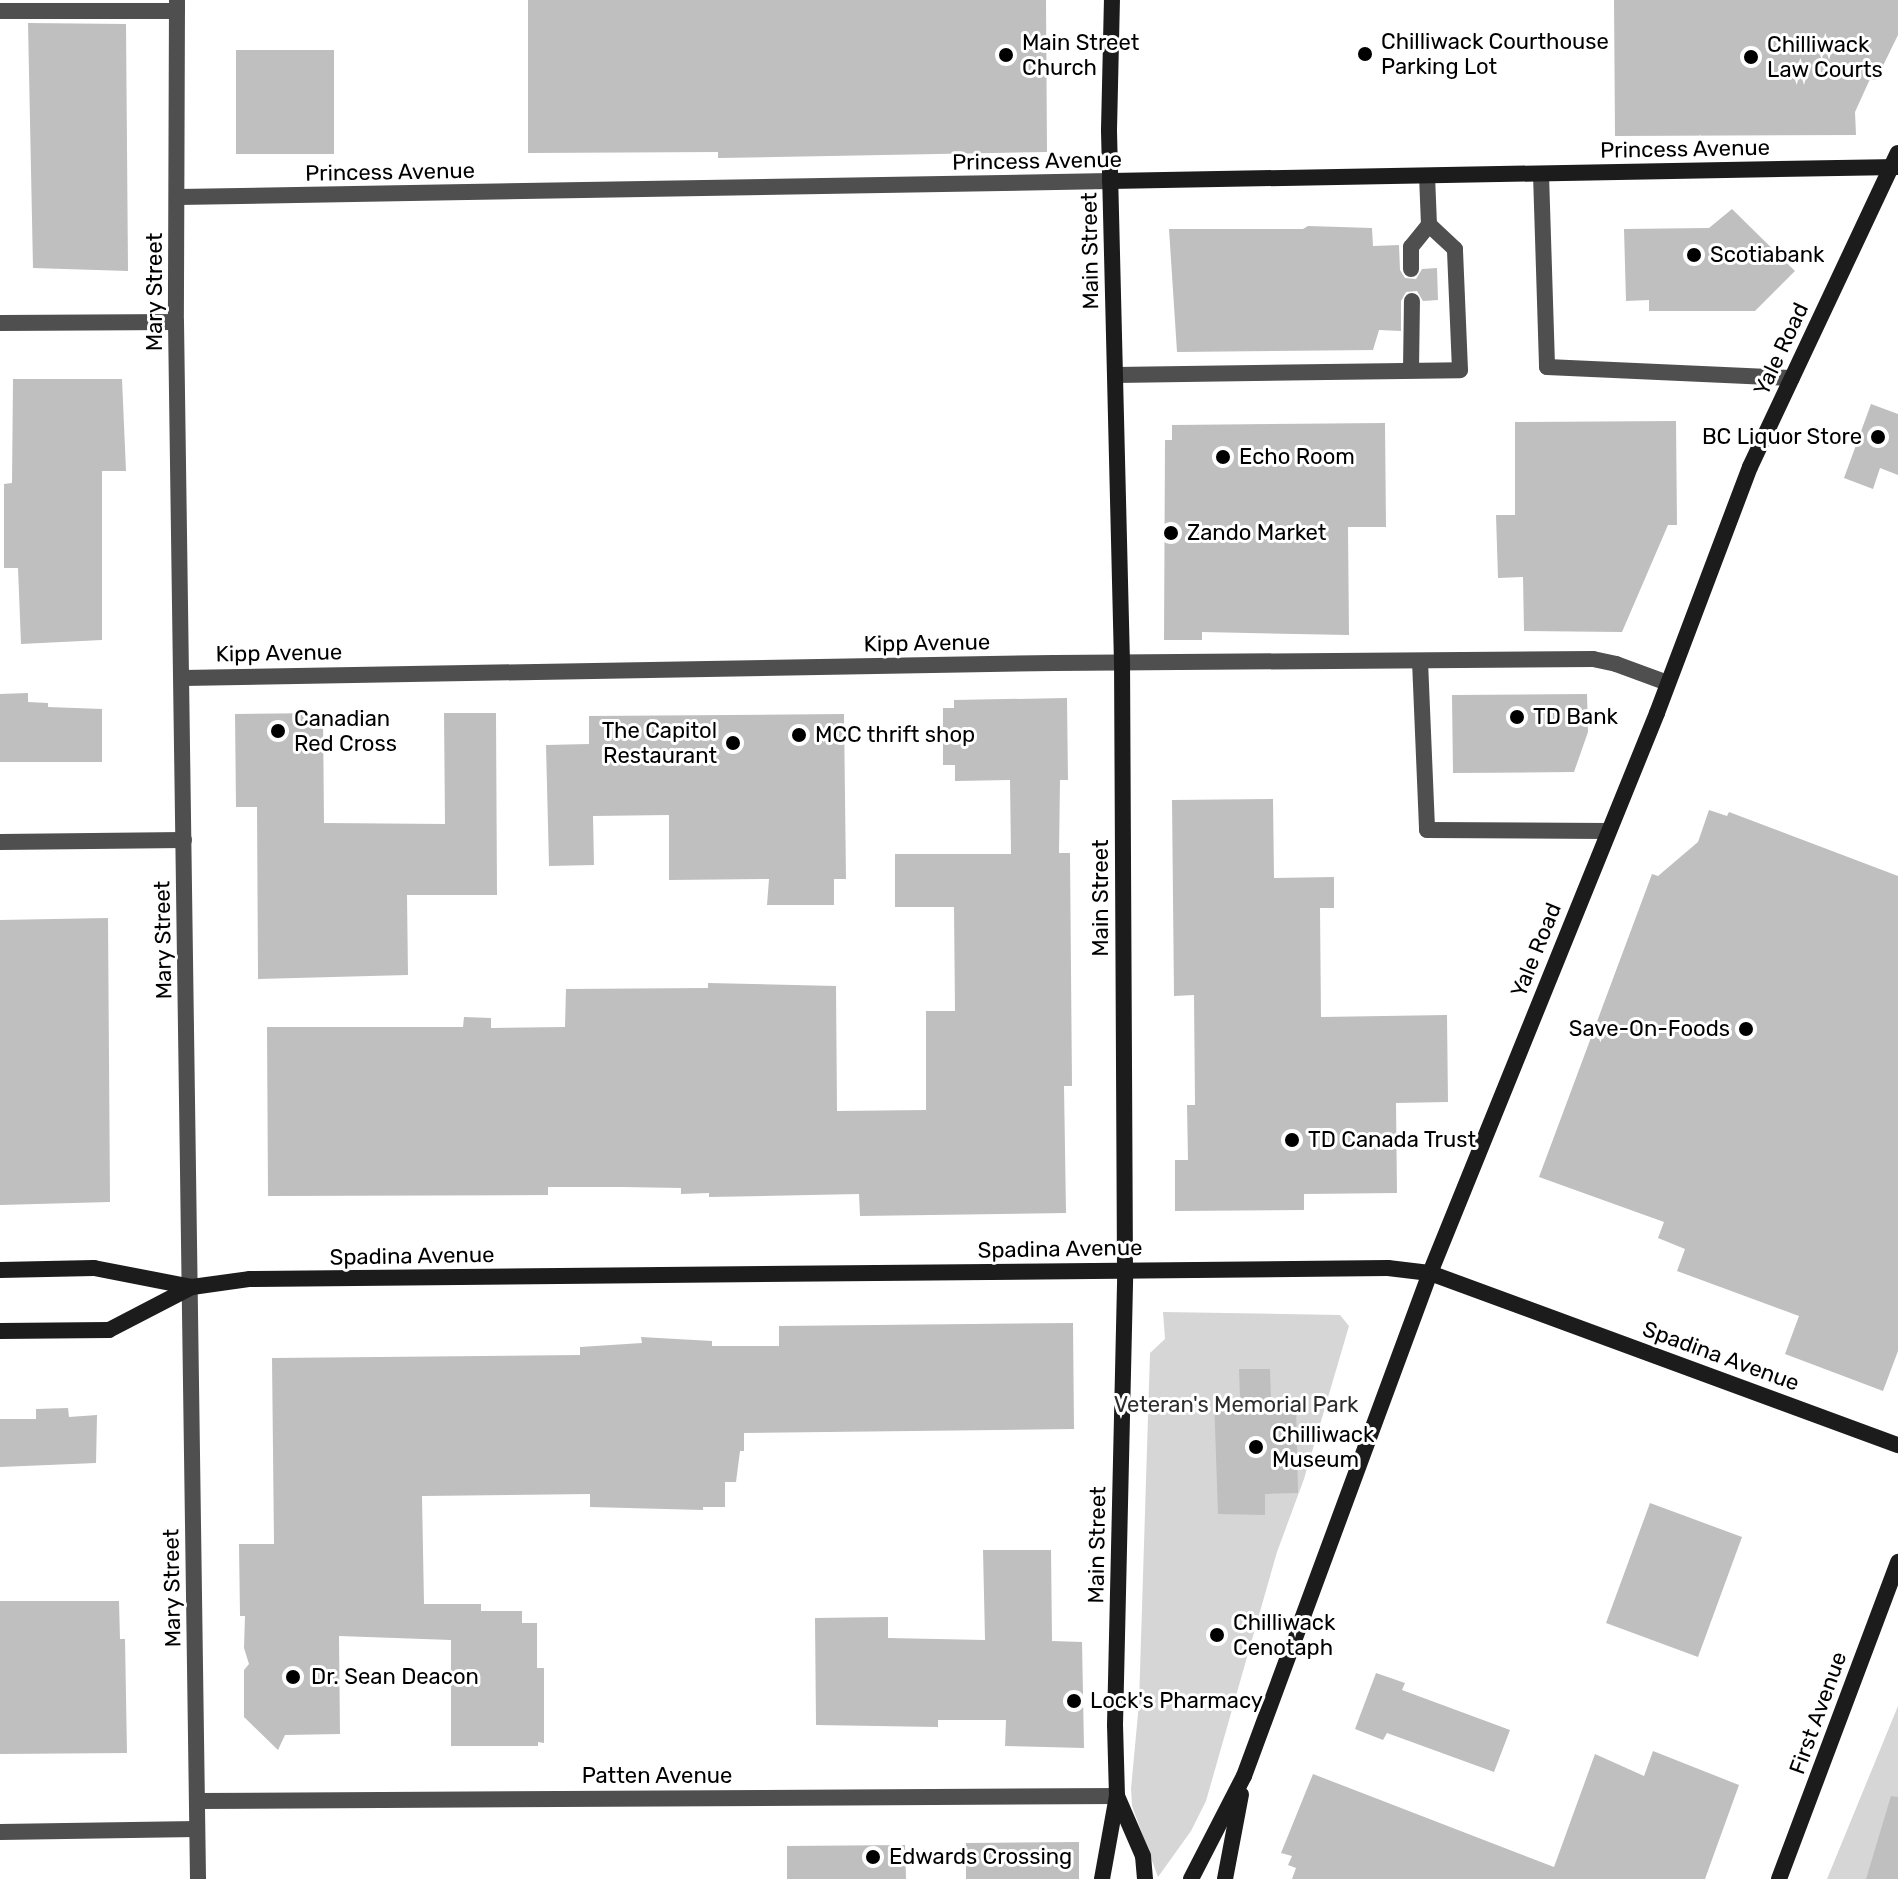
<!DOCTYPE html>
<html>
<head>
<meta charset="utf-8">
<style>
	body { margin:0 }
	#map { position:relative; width:1898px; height:1879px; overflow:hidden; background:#fff; font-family:Rubik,sans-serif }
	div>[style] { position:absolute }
	.green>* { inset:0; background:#d6d6d6 }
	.building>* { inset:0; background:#bfbfbf }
	.lane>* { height:16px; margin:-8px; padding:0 8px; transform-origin:8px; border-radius:8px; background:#4f4f4f }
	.street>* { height:16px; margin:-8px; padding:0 8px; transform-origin:8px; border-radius:8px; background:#4f4f4f }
	.secondary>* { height:16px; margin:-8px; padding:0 8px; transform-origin:8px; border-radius:8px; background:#1c1c1c }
	.dots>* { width:22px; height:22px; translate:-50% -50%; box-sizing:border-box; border:4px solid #fff; border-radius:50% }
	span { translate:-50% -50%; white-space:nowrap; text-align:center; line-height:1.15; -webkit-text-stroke:6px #fff; paint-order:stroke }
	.poi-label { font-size:22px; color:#000 }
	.left { translate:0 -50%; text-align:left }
	.right { translate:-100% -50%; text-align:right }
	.street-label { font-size:22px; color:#000 }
	.park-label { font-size:22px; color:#2d2d2d }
</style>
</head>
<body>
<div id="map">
	<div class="green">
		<i style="clip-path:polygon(1163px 1312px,1340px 1315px,1349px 1326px,1304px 1479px,1277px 1552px,1206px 1801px,1191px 1831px,1158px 1877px,1132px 1806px,1131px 1789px,1139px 1703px,1150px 1353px,1165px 1339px)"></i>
		<i style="clip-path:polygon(1898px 1706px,1898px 1879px,1827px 1879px)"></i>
	</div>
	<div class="building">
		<i style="clip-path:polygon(528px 0,1046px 0,1047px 152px,718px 158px,718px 152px,528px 153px)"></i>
		<i style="clip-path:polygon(1614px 0,1898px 0,1898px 35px,1876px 80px,1870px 79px,1855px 112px,1856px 135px,1615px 136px)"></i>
		<i style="clip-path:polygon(28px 23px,126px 24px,128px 271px,33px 268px)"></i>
		<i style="clip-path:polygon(236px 50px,334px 50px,334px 154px,236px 154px)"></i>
		<i style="clip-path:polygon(1732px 209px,1795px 271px,1755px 311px,1649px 311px,1649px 300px,1626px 301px,1624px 229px,1709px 228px)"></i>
		<i style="clip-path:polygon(1308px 226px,1372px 228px,1373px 246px,1399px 245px,1400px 270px,1405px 278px,1416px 279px,1422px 269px,1437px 268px,1438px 300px,1423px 301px,1417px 291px,1406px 292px,1401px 301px,1401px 331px,1379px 330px,1373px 350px,1177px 352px,1169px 229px,1303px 229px)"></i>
		<i style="clip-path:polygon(13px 379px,122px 379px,126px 471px,102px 471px,102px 640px,21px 644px,18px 568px,4px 568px,4px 484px,12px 483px)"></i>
		<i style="clip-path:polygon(1871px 404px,1898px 414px,1898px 475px,1880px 468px,1873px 489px,1844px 478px)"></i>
		<i style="clip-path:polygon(1676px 421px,1677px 525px,1668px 525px,1622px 632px,1524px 631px,1523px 577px,1498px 578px,1496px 515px,1515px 515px,1515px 422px)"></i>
		<i style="clip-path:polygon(1385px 423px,1386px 527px,1348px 527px,1349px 635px,1202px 632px,1202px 640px,1164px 640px,1165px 440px,1172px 440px,1172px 425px)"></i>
		<i style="clip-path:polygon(28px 693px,28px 702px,48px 703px,48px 707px,102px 709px,102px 762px,0 762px,0 694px)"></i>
		<i style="clip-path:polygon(1587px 694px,1588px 732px,1574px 772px,1453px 773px,1452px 695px)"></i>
		<i style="clip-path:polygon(1067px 698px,1068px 780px,1060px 780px,1059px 853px,1070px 853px,1072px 1086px,1064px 1086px,1066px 1213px,860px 1216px,859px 1194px,709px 1197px,709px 1193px,681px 1194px,681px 1188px,623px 1187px,548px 1187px,548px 1195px,268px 1196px,267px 1027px,463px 1027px,464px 1017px,491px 1018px,491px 1028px,565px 1027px,566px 989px,708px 988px,708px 983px,836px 986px,837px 1111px,926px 1110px,926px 1011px,955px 1011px,954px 907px,895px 907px,895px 854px,1011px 854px,1010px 780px,955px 781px,955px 765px,943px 765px,943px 708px,954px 708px,954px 700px)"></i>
		<i style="clip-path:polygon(323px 713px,324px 823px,445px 824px,444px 713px,496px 713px,497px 895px,407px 895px,408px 975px,258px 979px,257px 807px,236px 807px,235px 714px)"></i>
		<i style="clip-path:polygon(844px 714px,846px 879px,834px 879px,834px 905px,767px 905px,769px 879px,669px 880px,669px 815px,593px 816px,594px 865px,549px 866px,546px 745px,589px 744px,589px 716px)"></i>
		<i style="clip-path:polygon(1273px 799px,1274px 878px,1334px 877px,1334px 908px,1320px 908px,1321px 1017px,1447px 1015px,1448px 1102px,1396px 1103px,1397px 1193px,1304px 1194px,1304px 1210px,1175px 1211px,1175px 1160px,1188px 1160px,1187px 1105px,1195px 1105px,1194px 995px,1174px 996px,1172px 800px)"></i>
		<i style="clip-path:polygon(1709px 810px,1727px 816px,1729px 812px,1898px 876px,1898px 1351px,1883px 1391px,1785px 1354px,1799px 1316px,1677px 1271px,1685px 1249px,1658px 1238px,1664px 1222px,1539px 1177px,1652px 874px,1658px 876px,1698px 842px)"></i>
		<i style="clip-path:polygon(108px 918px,110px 1202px,0 1205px,0 920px)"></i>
		<i style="clip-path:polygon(1073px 1323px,1074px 1429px,744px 1433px,744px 1451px,740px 1451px,736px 1482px,725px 1482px,725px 1507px,703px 1507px,703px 1510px,590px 1507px,590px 1494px,422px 1496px,424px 1604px,481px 1604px,481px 1611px,522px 1611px,522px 1623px,537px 1623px,537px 1668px,544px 1668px,544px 1743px,538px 1742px,538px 1746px,451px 1746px,451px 1640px,339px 1636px,340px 1734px,285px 1735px,278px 1750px,244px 1717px,244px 1670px,249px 1664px,244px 1648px,245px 1616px,240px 1616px,239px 1544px,274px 1544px,272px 1358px,580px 1355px,580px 1347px,642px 1343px,641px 1337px,712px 1341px,712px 1346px,779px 1346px,779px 1326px)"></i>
		<i style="clip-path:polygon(1239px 1369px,1270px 1369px,1271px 1402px,1296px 1401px,1298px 1493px,1265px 1494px,1265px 1515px,1218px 1514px,1214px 1398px,1240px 1398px)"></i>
		<i style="clip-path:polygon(68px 1408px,69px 1417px,97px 1415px,96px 1463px,0 1467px,0 1419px,36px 1419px,36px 1409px)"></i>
		<i style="clip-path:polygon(1650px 1503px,1742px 1537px,1698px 1657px,1606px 1623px)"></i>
		<i style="clip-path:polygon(983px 1550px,1051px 1550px,1052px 1641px,1082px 1642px,1084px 1748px,1005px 1746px,1006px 1720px,938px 1720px,938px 1727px,816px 1725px,815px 1618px,888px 1617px,888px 1638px,985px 1640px)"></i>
		<i style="clip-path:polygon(0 1601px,119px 1601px,120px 1639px,125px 1639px,127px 1753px,0 1754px)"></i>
		<i style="clip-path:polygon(1376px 1673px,1405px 1683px,1402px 1690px,1510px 1730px,1494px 1772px,1387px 1733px,1383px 1740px,1355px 1729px)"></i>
		<i style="clip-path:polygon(1653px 1751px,1739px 1785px,1705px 1879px,1292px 1879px,1296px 1868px,1288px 1865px,1292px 1856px,1281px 1853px,1313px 1774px,1554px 1867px,1595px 1754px,1644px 1776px)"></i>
		<i style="clip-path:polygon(1891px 1796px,1898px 1797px,1898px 1879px,1866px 1879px)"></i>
		<i style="clip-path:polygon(1079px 1842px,1079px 1879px,966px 1879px,966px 1843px)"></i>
		<i style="clip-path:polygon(905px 1845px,906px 1879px,787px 1879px,787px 1846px)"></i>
	</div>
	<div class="lane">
		<i style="left:0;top:11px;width:177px"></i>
		<i style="left:1541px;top:174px;width:193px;rotate:88.2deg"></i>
		<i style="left:1547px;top:367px;width:245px;rotate:2.6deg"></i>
		<i style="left:1411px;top:269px;width:22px;rotate:-90deg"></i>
		<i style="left:1411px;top:247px;width:28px;rotate:-51deg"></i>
		<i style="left:1429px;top:225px;width:49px;rotate:-92.3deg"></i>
		<i style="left:1411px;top:370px;width:69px;rotate:-89.2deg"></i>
		<i style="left:1115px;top:375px;width:345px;rotate:-0.8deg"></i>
		<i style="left:1460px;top:370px;width:121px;rotate:-92.4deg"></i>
		<i style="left:1455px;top:249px;width:35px;rotate:-137deg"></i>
		<i style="left:1420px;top:661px;width:169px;rotate:87.6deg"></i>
		<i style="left:1427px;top:830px;width:181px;rotate:0.3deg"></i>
	</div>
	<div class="street">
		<i style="left:177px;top:0;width:322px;rotate:90.2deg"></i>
		<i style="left:176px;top:322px;width:1557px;rotate:89.19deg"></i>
		<i style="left:178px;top:197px;width:932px;rotate:-0.98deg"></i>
		<i style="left:0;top:323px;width:176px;rotate:-0.3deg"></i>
		<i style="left:183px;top:678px;width:871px;rotate:-0.99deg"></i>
		<i style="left:1054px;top:663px;width:539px;rotate:-0.43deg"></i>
		<i style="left:1593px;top:659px;width:24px;rotate:12deg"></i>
		<i style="left:1616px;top:664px;width:55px;rotate:20.1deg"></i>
		<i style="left:0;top:842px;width:184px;rotate:-0.6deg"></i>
		<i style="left:197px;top:1801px;width:920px;rotate:-0.31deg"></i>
		<i style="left:0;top:1832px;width:197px;rotate:-0.9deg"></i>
	</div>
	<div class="secondary">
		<i style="left:1110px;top:181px;width:788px;rotate:-1.02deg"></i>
		<i style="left:0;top:1270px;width:94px;rotate:-1.2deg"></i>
		<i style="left:94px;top:1268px;width:100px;rotate:11deg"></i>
		<i style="left:192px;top:1287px;width:59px;rotate:-7.9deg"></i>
		<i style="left:250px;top:1279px;width:1138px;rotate:-0.55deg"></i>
		<i style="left:1388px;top:1268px;width:42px;rotate:6.8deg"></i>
		<i style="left:1430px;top:1273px;width:499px;rotate:20.2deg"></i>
		<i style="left:0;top:1331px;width:109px;rotate:-0.5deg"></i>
		<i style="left:109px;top:1330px;width:93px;rotate:-27.4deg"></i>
		<i style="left:1117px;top:1796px;width:65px;rotate:66.6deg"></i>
		<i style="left:1143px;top:1856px;width:23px;rotate:85deg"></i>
		<i style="left:1102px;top:1879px;width:84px;rotate:-79.8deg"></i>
		<i style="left:1117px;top:1796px;width:71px;rotate:-91.6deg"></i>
		<i style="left:1115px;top:1725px;width:455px;rotate:-88.7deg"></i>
		<i style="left:1125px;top:1270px;width:607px;rotate:-90.28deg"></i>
		<i style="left:1122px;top:663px;width:533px;rotate:-91.4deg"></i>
		<i style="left:1109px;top:130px;width:130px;rotate:-88.7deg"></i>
		<i style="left:1191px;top:1879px;width:116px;rotate:-62.8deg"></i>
		<i style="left:1244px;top:1776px;width:536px;rotate:-69.71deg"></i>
		<i style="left:1430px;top:1273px;width:604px;rotate:-67.93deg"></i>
		<i style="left:1657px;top:713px;width:263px;rotate:-69.3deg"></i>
		<i style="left:1750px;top:467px;width:347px;rotate:-64.8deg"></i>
		<i style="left:1225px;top:1879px;width:86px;rotate:-79.3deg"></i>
		<i style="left:1779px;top:1879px;width:339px;rotate:-69.4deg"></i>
	</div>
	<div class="dots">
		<i style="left:1365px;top:54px;background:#000"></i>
		<i style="left:1006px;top:55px;background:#000"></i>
		<i style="left:1751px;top:57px;background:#000"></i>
		<i style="left:1694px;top:255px;background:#000"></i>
		<i style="left:1878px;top:437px;background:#000"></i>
		<i style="left:1223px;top:457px;background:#000"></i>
		<i style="left:1171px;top:533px;background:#000"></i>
		<i style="left:1517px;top:717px;background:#000"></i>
		<i style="left:278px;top:731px;background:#000"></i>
		<i style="left:799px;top:735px;background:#000"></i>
		<i style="left:733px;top:743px;background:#000"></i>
		<i style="left:1746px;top:1029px;background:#000"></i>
		<i style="left:1292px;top:1140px;background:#000"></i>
		<i style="left:1256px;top:1447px;background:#000"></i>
		<i style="left:1217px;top:1635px;background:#000"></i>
		<i style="left:293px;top:1677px;background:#000"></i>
		<i style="left:1074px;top:1701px;background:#000"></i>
		<i style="left:873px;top:1857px;background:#000"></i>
	</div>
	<div class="poi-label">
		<span class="left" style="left:1381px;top:54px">Chilliwack Courthouse<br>Parking Lot</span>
		<span class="left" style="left:1022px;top:55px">Main Street<br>Church</span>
		<span class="left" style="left:1767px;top:57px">Chilliwack<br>Law Courts</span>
		<span class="left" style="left:1710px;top:255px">Scotiabank</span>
		<span class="right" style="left:1862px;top:437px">BC Liquor Store</span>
		<span class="left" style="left:1239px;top:457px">Echo Room</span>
		<span class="left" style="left:1187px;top:533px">Zando Market</span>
		<span class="left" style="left:1533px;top:717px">TD Bank</span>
		<span class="left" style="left:294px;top:731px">Canadian<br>Red Cross</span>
		<span class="right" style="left:717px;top:743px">The Capitol<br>Restaurant</span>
		<span class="left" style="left:815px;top:735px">MCC thrift shop</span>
		<span class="right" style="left:1730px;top:1029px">Save-On-Foods</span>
		<span class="left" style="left:1308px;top:1140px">TD Canada Trust</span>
		<span class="left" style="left:1272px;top:1447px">Chilliwack<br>Museum</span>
		<span class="left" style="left:1233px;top:1635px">Chilliwack<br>Cenotaph</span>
		<span class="left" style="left:311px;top:1677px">Dr. Sean Deacon</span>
		<span class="left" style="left:1090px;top:1701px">Lock's Pharmacy</span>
		<span class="left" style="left:889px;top:1857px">Edwards Crossing</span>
	</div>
	<div class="street-label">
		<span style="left:1685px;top:149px;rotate:-1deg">Princess Avenue</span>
		<span style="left:1037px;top:161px;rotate:-1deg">Princess Avenue</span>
		<span style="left:390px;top:172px;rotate:-1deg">Princess Avenue</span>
		<span style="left:1090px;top:251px;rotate:-91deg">Main Street</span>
		<span style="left:155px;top:292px;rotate:-90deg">Mary Street</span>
		<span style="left:1781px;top:349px;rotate:-65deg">Yale Road</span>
		<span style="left:927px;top:643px;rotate:-1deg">Kipp Avenue</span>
		<span style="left:279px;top:653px;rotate:-1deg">Kipp Avenue</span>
		<span style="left:1101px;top:898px;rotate:-90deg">Main Street</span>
		<span style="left:163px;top:940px;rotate:-91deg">Mary Street</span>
		<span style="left:1536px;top:950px;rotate:-68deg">Yale Road</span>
		<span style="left:1060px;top:1249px;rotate:-1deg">Spadina Avenue</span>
		<span style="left:412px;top:1256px;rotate:-1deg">Spadina Avenue</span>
		<span style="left:1721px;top:1356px;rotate:20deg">Spadina Avenue</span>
		<span style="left:1097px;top:1545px;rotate:-89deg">Main Street</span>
		<span style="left:172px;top:1588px;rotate:-91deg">Mary Street</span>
		<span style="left:1818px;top:1713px;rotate:-70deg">First Avenue</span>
		<span style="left:657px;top:1776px">Patten Avenue</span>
	</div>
	<div class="park-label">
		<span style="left:1236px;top:1405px">Veteran's Memorial Park</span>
	</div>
</div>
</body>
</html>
